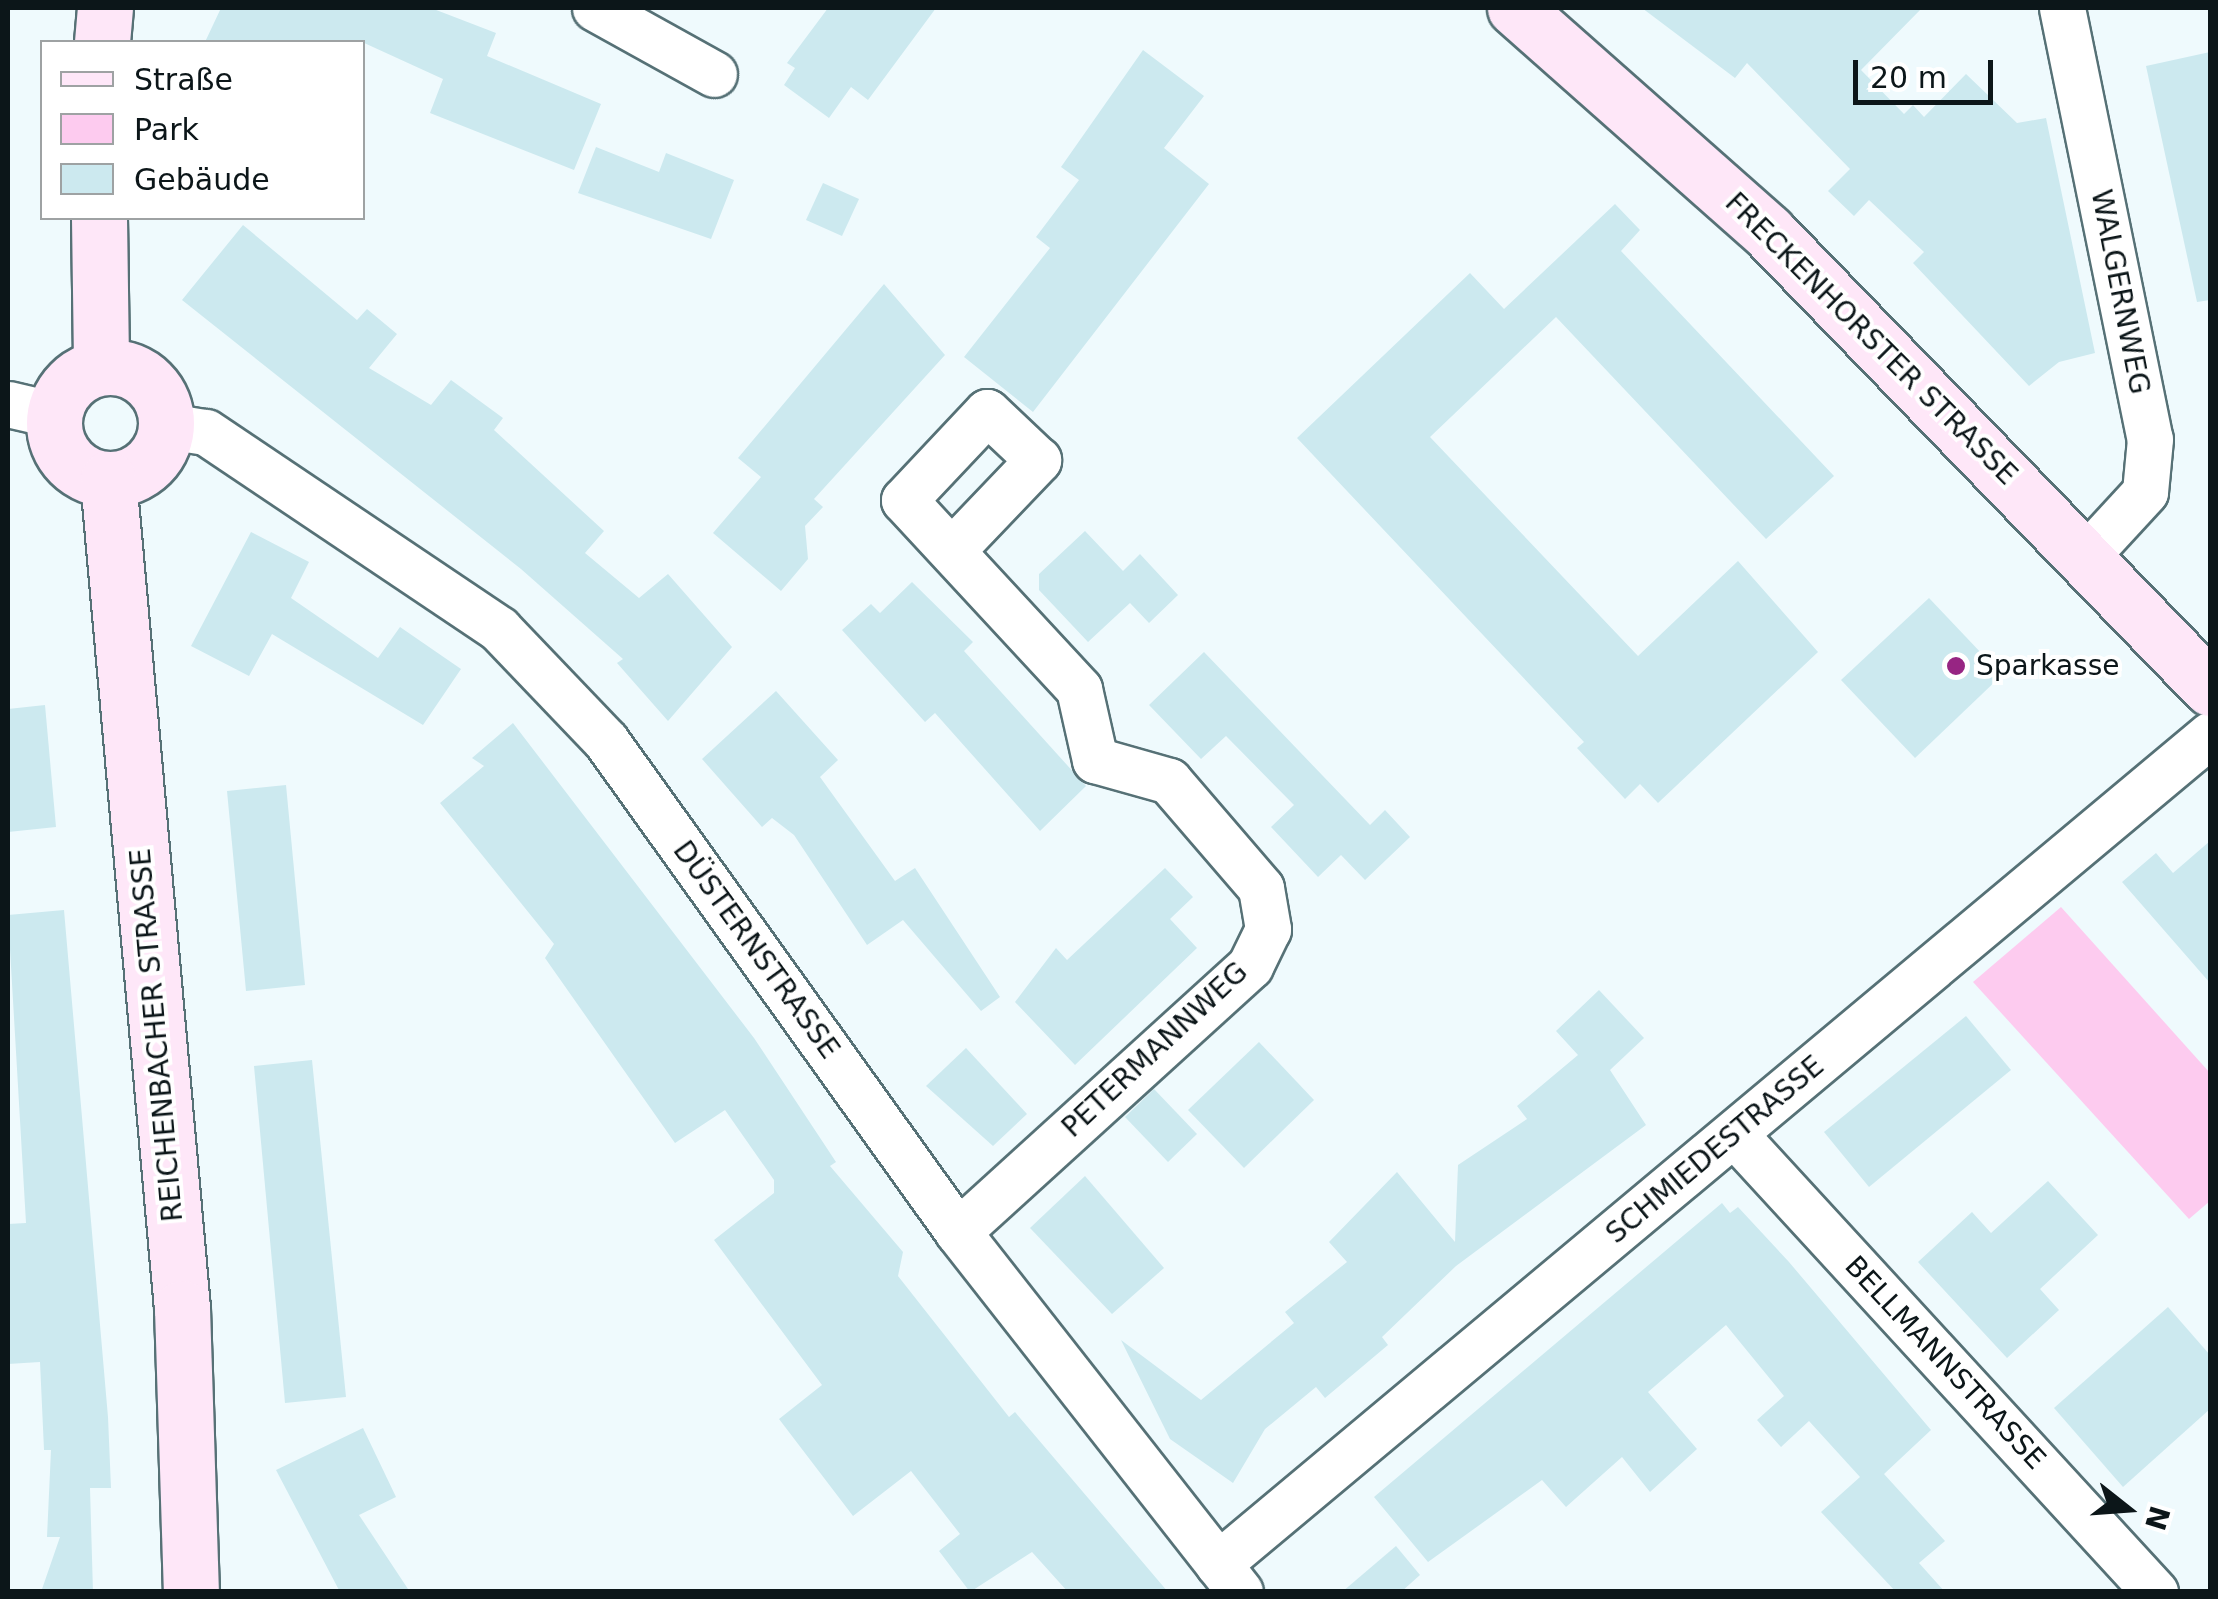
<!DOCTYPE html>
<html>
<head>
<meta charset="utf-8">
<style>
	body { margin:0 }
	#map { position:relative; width:2218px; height:1599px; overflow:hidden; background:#effafd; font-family:"DejaVu Sans",sans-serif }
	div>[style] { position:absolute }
	.green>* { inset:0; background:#fdcbef }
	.building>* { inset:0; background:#cce9ef }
	.roads { filter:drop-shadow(2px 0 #567176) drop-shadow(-2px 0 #567176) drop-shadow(0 2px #567176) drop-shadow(0 -2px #567176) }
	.street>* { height:45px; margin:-22.5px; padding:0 22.5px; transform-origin:22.5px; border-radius:22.5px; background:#fff }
	.secondary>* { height:55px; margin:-27.5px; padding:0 27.5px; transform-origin:27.5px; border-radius:27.5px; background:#fee7f8 }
	.secondary>.ring { margin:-27.5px; padding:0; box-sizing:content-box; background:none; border:55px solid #fee7f8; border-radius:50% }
	.dots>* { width:28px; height:28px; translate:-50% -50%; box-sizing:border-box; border:5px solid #fff; border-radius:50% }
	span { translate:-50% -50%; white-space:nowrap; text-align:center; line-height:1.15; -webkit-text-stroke:8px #fff; paint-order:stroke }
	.street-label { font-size:28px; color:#0c1619 }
	.poi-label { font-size:28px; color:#0c1619 }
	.left { translate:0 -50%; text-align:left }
	.frame { position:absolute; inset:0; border:10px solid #0c1619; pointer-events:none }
	.legend { position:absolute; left:40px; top:40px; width:325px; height:180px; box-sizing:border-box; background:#fff; border:2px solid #9ea2a3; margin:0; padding:12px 18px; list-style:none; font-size:30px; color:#0c1619 }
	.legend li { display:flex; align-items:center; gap:20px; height:50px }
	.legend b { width:50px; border:2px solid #9ea2a3 }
	.north { position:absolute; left:2078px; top:1459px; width:100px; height:100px; -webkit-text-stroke:8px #fff; paint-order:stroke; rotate:107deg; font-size:28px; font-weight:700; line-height:40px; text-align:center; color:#0c1619 }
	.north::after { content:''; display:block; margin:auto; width:35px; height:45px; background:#0c1619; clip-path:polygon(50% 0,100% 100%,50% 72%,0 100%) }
	.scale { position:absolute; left:1853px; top:60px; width:140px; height:45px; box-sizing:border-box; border:5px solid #0c1619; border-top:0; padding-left:12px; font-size:30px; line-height:35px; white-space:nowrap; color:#0c1619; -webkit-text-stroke:8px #fff; paint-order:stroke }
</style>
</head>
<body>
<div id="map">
	<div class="green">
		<i style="clip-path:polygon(2061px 907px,2210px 1073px,2210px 1201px,2189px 1219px,1973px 982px)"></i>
	</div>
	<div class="building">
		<i style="clip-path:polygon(221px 8px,431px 8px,496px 33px,487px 56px,601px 104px,574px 170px,430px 113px,443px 79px,362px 42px,205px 42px)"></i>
		<i style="clip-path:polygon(828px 8px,936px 8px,868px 100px,851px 87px,829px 118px,784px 85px,795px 68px,787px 63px)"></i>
		<i style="clip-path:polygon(1642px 8px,1922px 8px,1861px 70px,1904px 114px,1913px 105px,1924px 117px,1966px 74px,2017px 123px,2046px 118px,2095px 353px,2059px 362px,2029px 386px,1913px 263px,1924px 252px,1869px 200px,1854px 216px,1828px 191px,1850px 169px,1747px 63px,1735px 78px)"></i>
		<i style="clip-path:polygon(1143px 50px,1204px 96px,1164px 148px,1209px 184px,1033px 412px,964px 357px,1050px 248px,1036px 237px,1079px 180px,1061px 167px)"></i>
		<i style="clip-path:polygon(2210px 52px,2210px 300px,2197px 302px,2146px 66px)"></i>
		<i style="clip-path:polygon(596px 147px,659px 172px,666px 153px,734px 180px,711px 239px,578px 193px)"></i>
		<i style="clip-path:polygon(823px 183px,859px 199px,842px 236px,806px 220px)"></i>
		<i style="clip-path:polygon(1615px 204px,1640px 230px,1621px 251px,1834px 476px,1766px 539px,1556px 317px,1430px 437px,1638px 656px,1738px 561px,1818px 652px,1658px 803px,1640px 784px,1625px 799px,1577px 748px,1584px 742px,1297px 438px,1470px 273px,1504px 309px)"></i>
		<i style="clip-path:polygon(243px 225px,357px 320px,367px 309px,397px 334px,369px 368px,431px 405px,451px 380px,503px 418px,494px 430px,604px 531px,585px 553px,639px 598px,668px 574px,732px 647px,668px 721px,617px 663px,623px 659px,521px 569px,182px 300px)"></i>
		<i style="clip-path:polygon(884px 284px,945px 355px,814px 499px,823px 507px,805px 526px,808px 559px,781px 591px,713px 533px,761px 477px,738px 458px)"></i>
		<i style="clip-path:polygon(1085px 531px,1123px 571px,1140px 554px,1178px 595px,1149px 623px,1130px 603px,1088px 642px,1039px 590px,1039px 574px)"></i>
		<i style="clip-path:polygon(251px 532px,309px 562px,291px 598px,378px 658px,400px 627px,461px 669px,423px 725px,272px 634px,249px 676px,191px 646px)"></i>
		<i style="clip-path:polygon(912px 582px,973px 642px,964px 651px,1086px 786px,1040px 831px,935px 713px,925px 722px,842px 630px,871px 604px,880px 613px)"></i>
		<i style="clip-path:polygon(1929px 598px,2002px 675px,1915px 758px,1841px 680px)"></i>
		<i style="clip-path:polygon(1204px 652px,1370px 825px,1385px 810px,1410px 837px,1365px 880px,1341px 855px,1318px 877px,1271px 827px,1294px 805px,1226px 736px,1201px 759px,1149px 705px)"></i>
		<i style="clip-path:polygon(776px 691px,838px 760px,820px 777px,895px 881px,915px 868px,1000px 997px,981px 1011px,903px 920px,867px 945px,794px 835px,772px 818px,762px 827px,702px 759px)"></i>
		<i style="clip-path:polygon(45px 705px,56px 827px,8px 832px,8px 709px)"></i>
		<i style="clip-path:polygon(513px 723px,754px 1038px,836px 1162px,830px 1166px,903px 1252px,898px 1276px,1009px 1417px,1015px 1412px,1168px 1592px,1068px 1592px,1032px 1552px,970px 1592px,939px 1551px,960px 1534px,911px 1471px,853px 1516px,779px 1419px,822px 1385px,714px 1240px,774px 1193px,774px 1180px,725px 1110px,675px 1143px,545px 958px,554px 944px,440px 803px,484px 766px,472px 758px)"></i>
		<i style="clip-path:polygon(286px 785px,305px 985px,246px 991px,227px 791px)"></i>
		<i style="clip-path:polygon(2210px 841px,2210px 983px,2122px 882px,2156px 853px,2173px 873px)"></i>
		<i style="clip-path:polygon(1165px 868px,1193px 897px,1170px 919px,1197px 948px,1075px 1065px,1015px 1002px,1056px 948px,1067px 960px)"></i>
		<i style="clip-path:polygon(64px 910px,108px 1417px,111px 1488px,90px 1488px,93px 1592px,41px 1592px,60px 1537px,47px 1537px,51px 1450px,44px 1450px,40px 1362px,8px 1364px,8px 1224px,26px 1223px,8px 915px)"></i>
		<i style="clip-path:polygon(1599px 990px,1644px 1038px,1610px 1070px,1646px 1125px,1456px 1266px,1382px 1337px,1388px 1345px,1325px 1398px,1316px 1387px,1265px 1429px,1233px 1483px,1170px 1439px,1121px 1340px,1201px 1400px,1294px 1323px,1285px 1312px,1347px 1262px,1329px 1242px,1397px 1172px,1455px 1242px,1458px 1165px,1527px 1119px,1517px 1106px,1578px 1055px,1556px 1031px)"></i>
		<i style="clip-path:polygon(1966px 1016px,2011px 1070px,1869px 1187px,1824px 1132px)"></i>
		<i style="clip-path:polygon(1259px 1042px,1314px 1100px,1244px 1168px,1188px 1110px)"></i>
		<i style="clip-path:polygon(966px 1048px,1027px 1114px,993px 1146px,926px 1086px)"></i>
		<i style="clip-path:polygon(312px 1060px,346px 1397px,285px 1403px,254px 1066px)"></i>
		<i style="clip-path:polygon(1154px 1089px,1197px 1134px,1168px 1162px,1125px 1117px)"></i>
		<i style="clip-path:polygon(1085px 1176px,1164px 1268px,1112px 1314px,1030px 1228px)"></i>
		<i style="clip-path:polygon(2048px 1181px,2098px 1235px,2040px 1289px,2059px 1310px,2007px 1358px,1918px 1262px,1972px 1212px,1991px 1233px)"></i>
		<i style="clip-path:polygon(1722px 1203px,1730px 1213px,1738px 1207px,1789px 1262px,1931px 1430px,1884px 1474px,1945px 1541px,1919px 1563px,1945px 1592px,1896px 1592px,1821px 1512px,1860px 1477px,1809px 1421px,1781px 1447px,1757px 1420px,1784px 1396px,1726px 1325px,1648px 1392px,1697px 1449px,1650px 1492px,1622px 1457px,1566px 1507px,1542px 1480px,1428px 1562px,1374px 1497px)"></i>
		<i style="clip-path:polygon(2168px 1307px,2210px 1355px,2210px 1409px,2123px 1487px,2054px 1408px)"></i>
		<i style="clip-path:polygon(363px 1428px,396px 1497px,359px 1515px,410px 1592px,340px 1592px,276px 1470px)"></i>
		<i style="clip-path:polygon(1396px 1546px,1420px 1575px,1401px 1592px,1342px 1592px)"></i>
	</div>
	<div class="roads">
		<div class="street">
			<i style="left:595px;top:8px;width:136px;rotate:29deg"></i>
			<i style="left:2062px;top:8px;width:440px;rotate:78.5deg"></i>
			<i style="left:2150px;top:439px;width:53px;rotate:95.4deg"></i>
			<i style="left:2145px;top:492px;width:87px;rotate:132.7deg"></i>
			<i style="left:8px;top:404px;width:48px;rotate:13.2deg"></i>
			<i style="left:167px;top:426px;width:39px;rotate:9deg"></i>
			<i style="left:206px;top:432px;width:353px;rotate:33.9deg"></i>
			<i style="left:499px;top:629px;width:155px;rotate:46.3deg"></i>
			<i style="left:606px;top:741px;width:604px;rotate:54.36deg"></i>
			<i style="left:958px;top:1232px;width:457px;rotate:51.9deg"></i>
			<i style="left:954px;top:548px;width:122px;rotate:-46.3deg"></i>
			<i style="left:1038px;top:460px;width:70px;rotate:-136.7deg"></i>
			<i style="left:987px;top:412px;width:121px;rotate:133.3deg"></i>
			<i style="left:904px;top:500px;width:258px;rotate:47.2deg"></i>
			<i style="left:1079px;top:689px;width:73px;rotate:77.3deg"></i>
			<i style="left:1095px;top:760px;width:77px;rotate:15.8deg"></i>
			<i style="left:1169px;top:781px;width:141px;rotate:49.3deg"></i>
			<i style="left:1261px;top:888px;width:42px;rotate:80.3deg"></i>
			<i style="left:1268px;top:929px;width:41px;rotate:115.9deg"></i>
			<i style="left:1250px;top:966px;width:395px;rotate:137.7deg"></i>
			<i style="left:1735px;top:1135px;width:621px;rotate:47.42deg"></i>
			<i style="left:1218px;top:1564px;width:1293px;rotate:-39.89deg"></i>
		</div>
		<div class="secondary">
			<i style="left:1515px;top:8px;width:338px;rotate:41.5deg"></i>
			<i style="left:1768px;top:232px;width:635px;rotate:45.89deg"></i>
			<i style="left:102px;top:42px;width:34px;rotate:-85deg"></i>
			<i style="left:99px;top:218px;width:149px;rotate:89.2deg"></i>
			<i class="ring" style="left:54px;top:367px;width:57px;height:57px"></i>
			<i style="left:108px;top:479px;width:832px;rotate:84.9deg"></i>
			<i style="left:182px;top:1308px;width:284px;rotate:88.2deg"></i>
		</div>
	</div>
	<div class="dots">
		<i style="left:1956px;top:666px;background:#972583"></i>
	</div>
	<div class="street-label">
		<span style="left:2120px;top:292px;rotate:79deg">WALGERNWEG</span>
		<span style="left:1871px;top:339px;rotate:45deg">FRECKENHORSTER STRASSE</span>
		<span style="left:756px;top:950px;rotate:54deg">DÜSTERNSTRASSE</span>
		<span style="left:157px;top:1035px;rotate:-95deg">REICHENBACHER STRASSE</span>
		<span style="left:1155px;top:1050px;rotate:-43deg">PETERMANNWEG</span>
		<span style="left:1715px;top:1150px;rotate:-40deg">SCHMIEDESTRASSE</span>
		<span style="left:1945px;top:1363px;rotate:47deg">BELLMANNSTRASSE</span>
	</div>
	<div class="poi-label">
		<span class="left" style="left:1976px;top:666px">Sparkasse</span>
	</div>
	<div class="frame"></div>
	<ul class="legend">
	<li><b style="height:12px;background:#fee7f8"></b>Straße</li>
	<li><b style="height:28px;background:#fdcbef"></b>Park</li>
	<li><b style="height:28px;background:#cce9ef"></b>Gebäude</li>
	</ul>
	<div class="north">N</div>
	<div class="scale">20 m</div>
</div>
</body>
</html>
